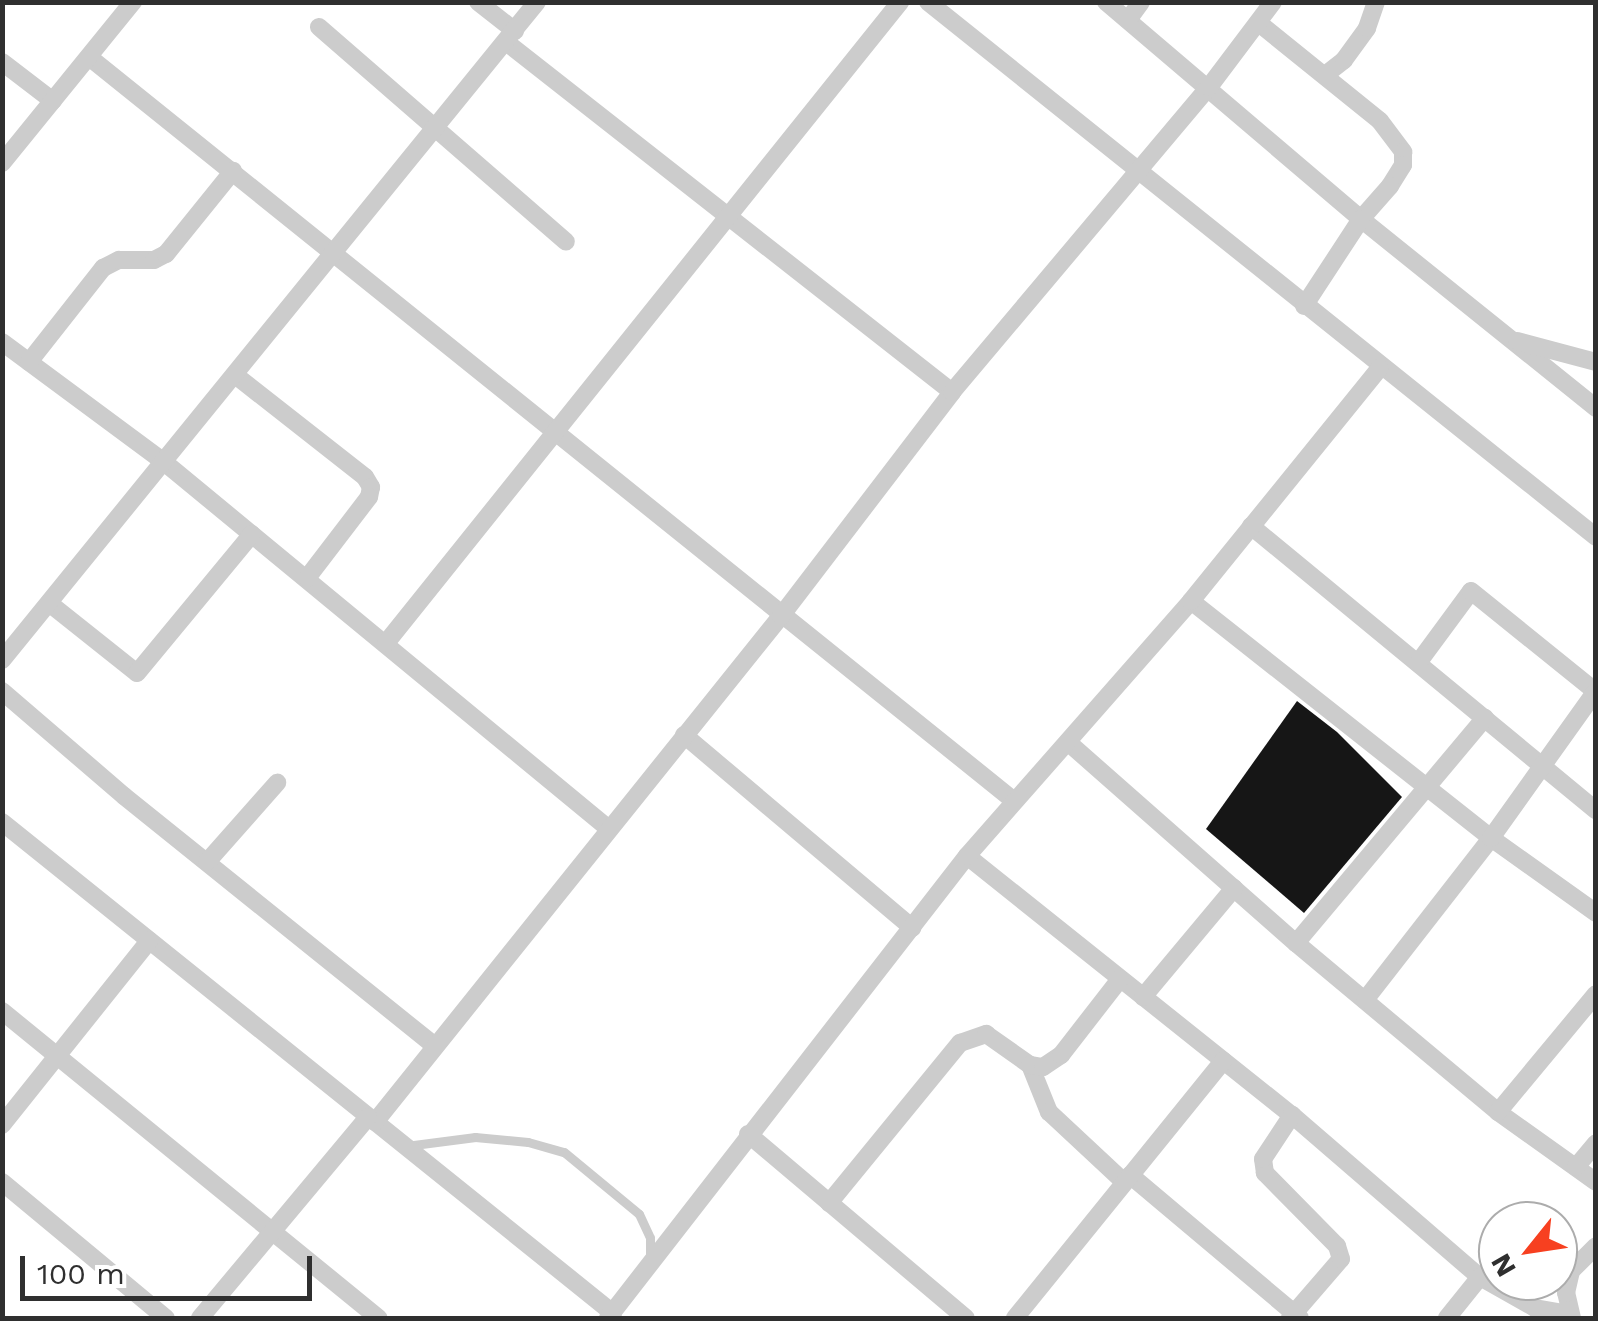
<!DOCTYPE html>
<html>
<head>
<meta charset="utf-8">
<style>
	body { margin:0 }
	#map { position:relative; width:1598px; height:1321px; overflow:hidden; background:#fff; font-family:"Work Sans",sans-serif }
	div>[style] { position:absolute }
	.building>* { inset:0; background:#161616 }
	.service>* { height:9px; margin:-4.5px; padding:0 4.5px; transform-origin:4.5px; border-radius:4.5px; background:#ccc }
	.minor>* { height:18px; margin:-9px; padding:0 9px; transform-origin:9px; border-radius:9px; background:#ccc }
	span { translate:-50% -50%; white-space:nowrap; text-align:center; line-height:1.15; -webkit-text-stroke:10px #fff; paint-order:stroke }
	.frame { position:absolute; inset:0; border:5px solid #2f2f2f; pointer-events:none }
	.north { position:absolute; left:1478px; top:1201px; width:100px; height:100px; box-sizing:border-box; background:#fff; border:2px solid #acacac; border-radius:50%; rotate:240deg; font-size:28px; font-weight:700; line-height:40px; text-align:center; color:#2f2f2f }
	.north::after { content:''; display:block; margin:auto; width:35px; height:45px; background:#f74020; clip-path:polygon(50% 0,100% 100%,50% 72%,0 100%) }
	.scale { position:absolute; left:20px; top:1256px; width:292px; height:45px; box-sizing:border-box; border:5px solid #2f2f2f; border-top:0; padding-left:12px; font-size:30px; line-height:35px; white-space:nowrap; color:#2f2f2f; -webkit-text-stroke:8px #fff; paint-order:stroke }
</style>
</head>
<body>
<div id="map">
	<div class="building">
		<i style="clip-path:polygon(1297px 701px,1337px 732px,1402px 797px,1304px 913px,1206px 829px)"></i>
	</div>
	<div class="service">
		<i style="left:406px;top:1146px;width:70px;rotate:-7.4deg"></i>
		<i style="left:475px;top:1137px;width:53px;rotate:5.4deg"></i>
		<i style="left:528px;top:1142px;width:37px;rotate:16deg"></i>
		<i style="left:564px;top:1152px;width:97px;rotate:39.6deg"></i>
		<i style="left:639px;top:1214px;width:26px;rotate:65deg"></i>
		<i style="left:650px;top:1238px;width:20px;rotate:90deg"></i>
	</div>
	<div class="minor">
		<i style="left:478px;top:2px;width:47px;rotate:38.1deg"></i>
		<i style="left:928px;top:2px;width:856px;rotate:38.69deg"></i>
		<i style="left:1106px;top:2px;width:335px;rotate:40.4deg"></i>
		<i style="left:1361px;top:219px;width:302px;rotate:38.8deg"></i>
		<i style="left:1128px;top:20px;width:22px;rotate:-54deg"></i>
		<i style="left:1260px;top:24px;width:154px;rotate:38.9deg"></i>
		<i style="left:1380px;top:121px;width:39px;rotate:53deg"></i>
		<i style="left:1403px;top:152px;width:13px;rotate:90deg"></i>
		<i style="left:1403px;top:165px;width:25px;rotate:122deg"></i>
		<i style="left:1390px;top:186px;width:44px;rotate:131.3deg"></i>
		<i style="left:1361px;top:219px;width:104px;rotate:123.2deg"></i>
		<i style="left:319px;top:27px;width:327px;rotate:41deg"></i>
		<i style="left:506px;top:42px;width:567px;rotate:38.12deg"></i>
		<i style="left:89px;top:57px;width:1186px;rotate:38.8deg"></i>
		<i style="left:2px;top:62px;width:64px;rotate:37.4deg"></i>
		<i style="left:1325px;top:75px;width:24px;rotate:-38deg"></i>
		<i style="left:1344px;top:60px;width:39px;rotate:-54deg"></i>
		<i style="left:1367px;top:28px;width:28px;rotate:-71deg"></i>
		<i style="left:2px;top:163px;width:208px;rotate:-50.9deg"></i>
		<i style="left:1517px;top:341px;width:82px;rotate:14.9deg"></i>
		<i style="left:2px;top:342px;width:202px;rotate:36.5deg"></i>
		<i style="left:164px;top:462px;width:577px;rotate:39.51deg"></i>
		<i style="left:29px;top:362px;width:120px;rotate:-51.8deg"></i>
		<i style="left:103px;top:268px;width:18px;rotate:-27deg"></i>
		<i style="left:119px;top:260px;width:35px"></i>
		<i style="left:154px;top:260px;width:13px;rotate:-27deg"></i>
		<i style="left:166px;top:254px;width:107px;rotate:-51.1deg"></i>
		<i style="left:235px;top:375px;width:165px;rotate:38.1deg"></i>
		<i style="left:365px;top:477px;width:12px;rotate:59deg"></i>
		<i style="left:371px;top:487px;width:10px;rotate:101deg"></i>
		<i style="left:369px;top:497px;width:102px;rotate:127.4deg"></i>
		<i style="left:1251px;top:526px;width:447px;rotate:39.5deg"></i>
		<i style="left:1191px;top:601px;width:382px;rotate:38.3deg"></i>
		<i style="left:1491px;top:838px;width:129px;rotate:35.5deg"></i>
		<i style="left:49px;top:603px;width:112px;rotate:38.5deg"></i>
		<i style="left:137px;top:673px;width:180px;rotate:-50.4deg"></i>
		<i style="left:386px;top:643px;width:822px;rotate:-51.27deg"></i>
		<i style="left:2px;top:660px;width:848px;rotate:-50.89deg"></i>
		<i style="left:1418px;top:663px;width:89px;rotate:-53.6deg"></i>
		<i style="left:1471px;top:591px;width:161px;rotate:38.9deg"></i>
		<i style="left:2px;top:691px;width:161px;rotate:40.7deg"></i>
		<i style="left:124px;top:796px;width:396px;rotate:38.8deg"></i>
		<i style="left:684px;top:735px;width:299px;rotate:40.2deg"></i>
		<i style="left:1070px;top:744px;width:301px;rotate:41.4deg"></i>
		<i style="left:1296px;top:943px;width:263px;rotate:39.9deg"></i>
		<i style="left:1498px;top:1112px;width:120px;rotate:35.5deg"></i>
		<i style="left:2px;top:822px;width:784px;rotate:38.79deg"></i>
		<i style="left:967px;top:856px;width:416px;rotate:38.6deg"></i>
		<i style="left:1292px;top:1115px;width:248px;rotate:40.8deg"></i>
		<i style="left:1480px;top:1277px;width:63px;rotate:29.4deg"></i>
		<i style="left:1535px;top:1308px;width:35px;rotate:10deg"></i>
		<i style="left:207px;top:862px;width:106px;rotate:-48.5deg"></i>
		<i style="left:1296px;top:943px;width:294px;rotate:-50deg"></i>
		<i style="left:1143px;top:997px;width:142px;rotate:-50.1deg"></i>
		<i style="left:1365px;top:1000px;width:205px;rotate:-52.1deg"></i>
		<i style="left:1491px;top:838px;width:181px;rotate:-54.5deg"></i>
		<i style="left:2px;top:1011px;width:486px;rotate:39.2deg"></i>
		<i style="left:1030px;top:1065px;width:51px;rotate:68deg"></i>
		<i style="left:1049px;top:1112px;width:103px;rotate:43deg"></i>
		<i style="left:1498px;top:1112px;width:153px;rotate:-50.3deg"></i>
		<i style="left:375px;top:1122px;width:649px;rotate:-51.26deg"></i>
		<i style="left:781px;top:616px;width:282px;rotate:-52.6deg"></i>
		<i style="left:952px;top:392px;width:399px;rotate:-49.9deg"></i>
		<i style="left:1209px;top:87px;width:106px;rotate:-53deg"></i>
		<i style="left:2px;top:1125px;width:236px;rotate:-51.4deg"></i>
		<i style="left:748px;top:1134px;width:285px;rotate:40.2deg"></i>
		<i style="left:1576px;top:1167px;width:31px;rotate:-50deg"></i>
		<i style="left:1130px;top:1175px;width:222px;rotate:40.1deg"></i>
		<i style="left:2px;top:1182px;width:213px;rotate:39.7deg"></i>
		<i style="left:829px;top:1203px;width:207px;rotate:-50.7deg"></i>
		<i style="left:960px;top:1043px;width:28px;rotate:-19deg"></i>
		<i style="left:986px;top:1034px;width:54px;rotate:35.2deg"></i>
		<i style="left:1030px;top:1065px;width:13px;rotate:9deg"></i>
		<i style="left:1043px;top:1067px;width:22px;rotate:-34deg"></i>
		<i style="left:1061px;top:1055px;width:96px;rotate:-52.2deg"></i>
		<i style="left:200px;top:1318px;width:262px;rotate:-50.1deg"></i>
		<i style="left:608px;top:1318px;width:585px;rotate:-52.15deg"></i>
		<i style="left:967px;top:856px;width:339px;rotate:-48.7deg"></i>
		<i style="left:1191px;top:601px;width:300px;rotate:-51deg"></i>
		<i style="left:1015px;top:1318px;width:331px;rotate:-51deg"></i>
		<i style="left:1290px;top:1318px;width:78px;rotate:-49.2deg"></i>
		<i style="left:1341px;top:1259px;width:14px;rotate:-107deg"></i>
		<i style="left:1337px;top:1246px;width:103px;rotate:-134.6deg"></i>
		<i style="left:1265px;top:1173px;width:14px;rotate:-98deg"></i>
		<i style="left:1263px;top:1159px;width:53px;rotate:-56.6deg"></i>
		<i style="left:1447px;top:1318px;width:53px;rotate:-51.2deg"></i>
		<i style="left:1572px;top:1318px;width:26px;rotate:-103deg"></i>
		<i style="left:1566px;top:1293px;width:23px;rotate:-77deg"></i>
		<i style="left:1571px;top:1271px;width:35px;rotate:-45deg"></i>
	</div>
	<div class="frame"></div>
	<div class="north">N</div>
	<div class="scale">100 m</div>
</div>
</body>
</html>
